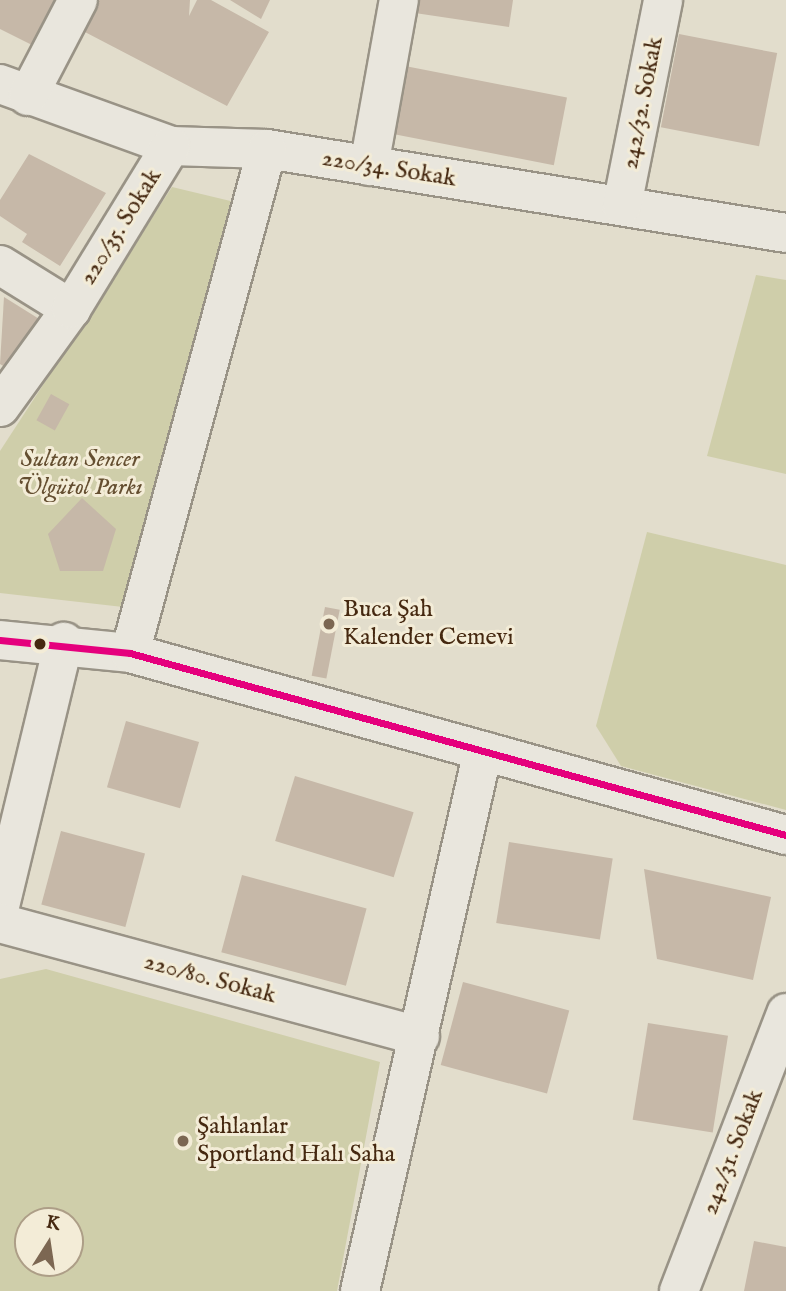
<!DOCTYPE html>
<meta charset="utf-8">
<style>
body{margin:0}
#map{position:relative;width:786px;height:1291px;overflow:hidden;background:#e2ddcc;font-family:"IM FELL English",serif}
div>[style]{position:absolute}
.green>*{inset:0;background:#cfceaa}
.building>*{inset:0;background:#c6b8a8;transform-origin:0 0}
.roads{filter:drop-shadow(2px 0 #999386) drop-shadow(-2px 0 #999386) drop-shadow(0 2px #999386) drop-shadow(0 -2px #999386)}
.minor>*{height:38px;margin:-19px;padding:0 19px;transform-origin:19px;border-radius:19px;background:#e9e6dd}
.bus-1>*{height:7px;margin:-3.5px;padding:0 3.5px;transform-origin:3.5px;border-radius:3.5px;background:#e5007d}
.dots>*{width:19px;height:19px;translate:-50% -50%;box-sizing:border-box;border:4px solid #f3ecd7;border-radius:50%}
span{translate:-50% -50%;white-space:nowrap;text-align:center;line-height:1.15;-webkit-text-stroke:6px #f3ecd7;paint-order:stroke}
.street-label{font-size:24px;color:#452810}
.park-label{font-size:24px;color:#644e30;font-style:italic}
.poi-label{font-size:24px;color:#452810}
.left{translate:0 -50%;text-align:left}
.north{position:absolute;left:14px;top:1207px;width:70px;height:70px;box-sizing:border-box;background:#f3ecd7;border:2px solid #ad9e87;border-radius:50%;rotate:12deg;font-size:19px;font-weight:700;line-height:28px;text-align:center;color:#452810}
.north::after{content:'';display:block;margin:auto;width:24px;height:32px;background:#7c6752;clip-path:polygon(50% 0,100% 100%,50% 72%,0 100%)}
</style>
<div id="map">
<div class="green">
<div style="clip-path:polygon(172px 187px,243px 204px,123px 607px,0 593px,0 451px)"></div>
<div style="clip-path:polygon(756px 275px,786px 280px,786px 474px,707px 456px)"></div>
<div style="clip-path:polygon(647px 532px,786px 565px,786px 810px,621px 766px,596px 726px)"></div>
<div style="clip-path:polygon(evenodd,46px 969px,380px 1062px,337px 1291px,0 1291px,0 979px,46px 969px,28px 1221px,70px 1221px,70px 1263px,28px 1263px,28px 1221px)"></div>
</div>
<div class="building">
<div style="clip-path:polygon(0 0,63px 0,40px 49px,0 29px)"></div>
<div style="clip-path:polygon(99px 0,190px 0,189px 16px,197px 0,211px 0,269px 32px,227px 106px,83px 31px)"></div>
<div style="clip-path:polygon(230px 0,270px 0,261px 19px)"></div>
<div style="clip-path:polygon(417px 0,513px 0,509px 27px,415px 13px)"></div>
<div style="left:679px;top:34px;width:100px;height:95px;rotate:11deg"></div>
<div style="left:405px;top:66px;width:165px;height:69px;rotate:11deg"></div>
<div style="clip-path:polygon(29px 154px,106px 193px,60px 266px,22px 242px,27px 234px,0 216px,0 200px)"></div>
<div style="clip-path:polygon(4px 297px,44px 322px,13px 372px,0 364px)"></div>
<div style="left:51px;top:394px;width:21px;height:30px;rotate:29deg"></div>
<div style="clip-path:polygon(82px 498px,116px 529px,103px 571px,60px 571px,48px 534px)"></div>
<div style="left:325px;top:607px;width:15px;height:70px;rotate:11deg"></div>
<div style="left:126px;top:721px;width:76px;height:69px;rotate:16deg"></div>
<div style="left:295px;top:776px;width:124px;height:68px;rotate:17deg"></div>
<div style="left:61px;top:831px;width:87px;height:76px;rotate:15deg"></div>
<div style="left:509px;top:842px;width:105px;height:82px;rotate:9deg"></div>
<div style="clip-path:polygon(644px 869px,771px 897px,753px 980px,657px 959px)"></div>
<div style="left:242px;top:875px;width:129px;height:80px;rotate:15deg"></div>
<div style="left:463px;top:982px;width:110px;height:86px;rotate:15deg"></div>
<div style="left:648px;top:1023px;width:81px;height:98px;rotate:9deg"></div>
<div style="clip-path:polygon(754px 1241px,786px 1247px,786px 1291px,744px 1291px)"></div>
</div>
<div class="roads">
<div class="minor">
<div style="left:0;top:84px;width:182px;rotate:19.9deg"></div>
<div style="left:171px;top:146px;width:96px;rotate:1.8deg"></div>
<div style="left:267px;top:149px;width:526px;rotate:9.19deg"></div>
<div style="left:28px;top:96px;width:108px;rotate:-62.5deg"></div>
<div style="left:369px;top:166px;width:169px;rotate:-79.8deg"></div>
<div style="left:622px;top:206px;width:210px;rotate:-78.7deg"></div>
<div style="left:0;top:265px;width:84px;rotate:31.8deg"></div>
<div style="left:0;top:407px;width:121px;rotate:-54.1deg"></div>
<div style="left:71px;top:309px;width:191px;rotate:-58.5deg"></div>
<div style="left:0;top:640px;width:131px;rotate:5.7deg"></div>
<div style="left:130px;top:653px;width:681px;rotate:15.51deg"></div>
<div style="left:130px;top:653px;width:522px;rotate:-74.79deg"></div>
<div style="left:0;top:906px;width:272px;rotate:-76.4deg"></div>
<div style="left:0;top:923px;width:435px;rotate:15.1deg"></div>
<div style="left:360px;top:1291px;width:554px;rotate:-77.17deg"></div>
<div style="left:679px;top:1291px;width:298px;rotate:-68.9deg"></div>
</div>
</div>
<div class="bus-1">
<div style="left:0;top:640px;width:131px;rotate:5.7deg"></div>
<div style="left:130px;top:653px;width:681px;rotate:15.51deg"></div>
</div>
<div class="dots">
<div style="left:329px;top:624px;background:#7c6752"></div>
<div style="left:40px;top:644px;background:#452810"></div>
<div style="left:183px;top:1141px;background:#7c6752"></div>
</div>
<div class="street-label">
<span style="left:643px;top:103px;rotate:-79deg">242/32. Sokak</span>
<span style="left:389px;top:169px;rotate:9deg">220/34. Sokak</span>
<span style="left:121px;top:227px;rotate:-58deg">220/35. Sokak</span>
<span style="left:210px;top:979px;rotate:15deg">220/80. Sokak</span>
<span style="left:733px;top:1152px;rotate:-69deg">242/31. Sokak</span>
</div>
<div class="park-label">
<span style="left:80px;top:474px">Sultan Sencer<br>Ülgütol Parkı</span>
</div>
<div class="poi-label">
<span class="left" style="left:343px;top:624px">Buca Şah<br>Kalender Cemevi</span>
<span class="left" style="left:197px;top:1141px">Şahlanlar<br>Sportland Halı Saha</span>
</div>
<div class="north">K</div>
</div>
